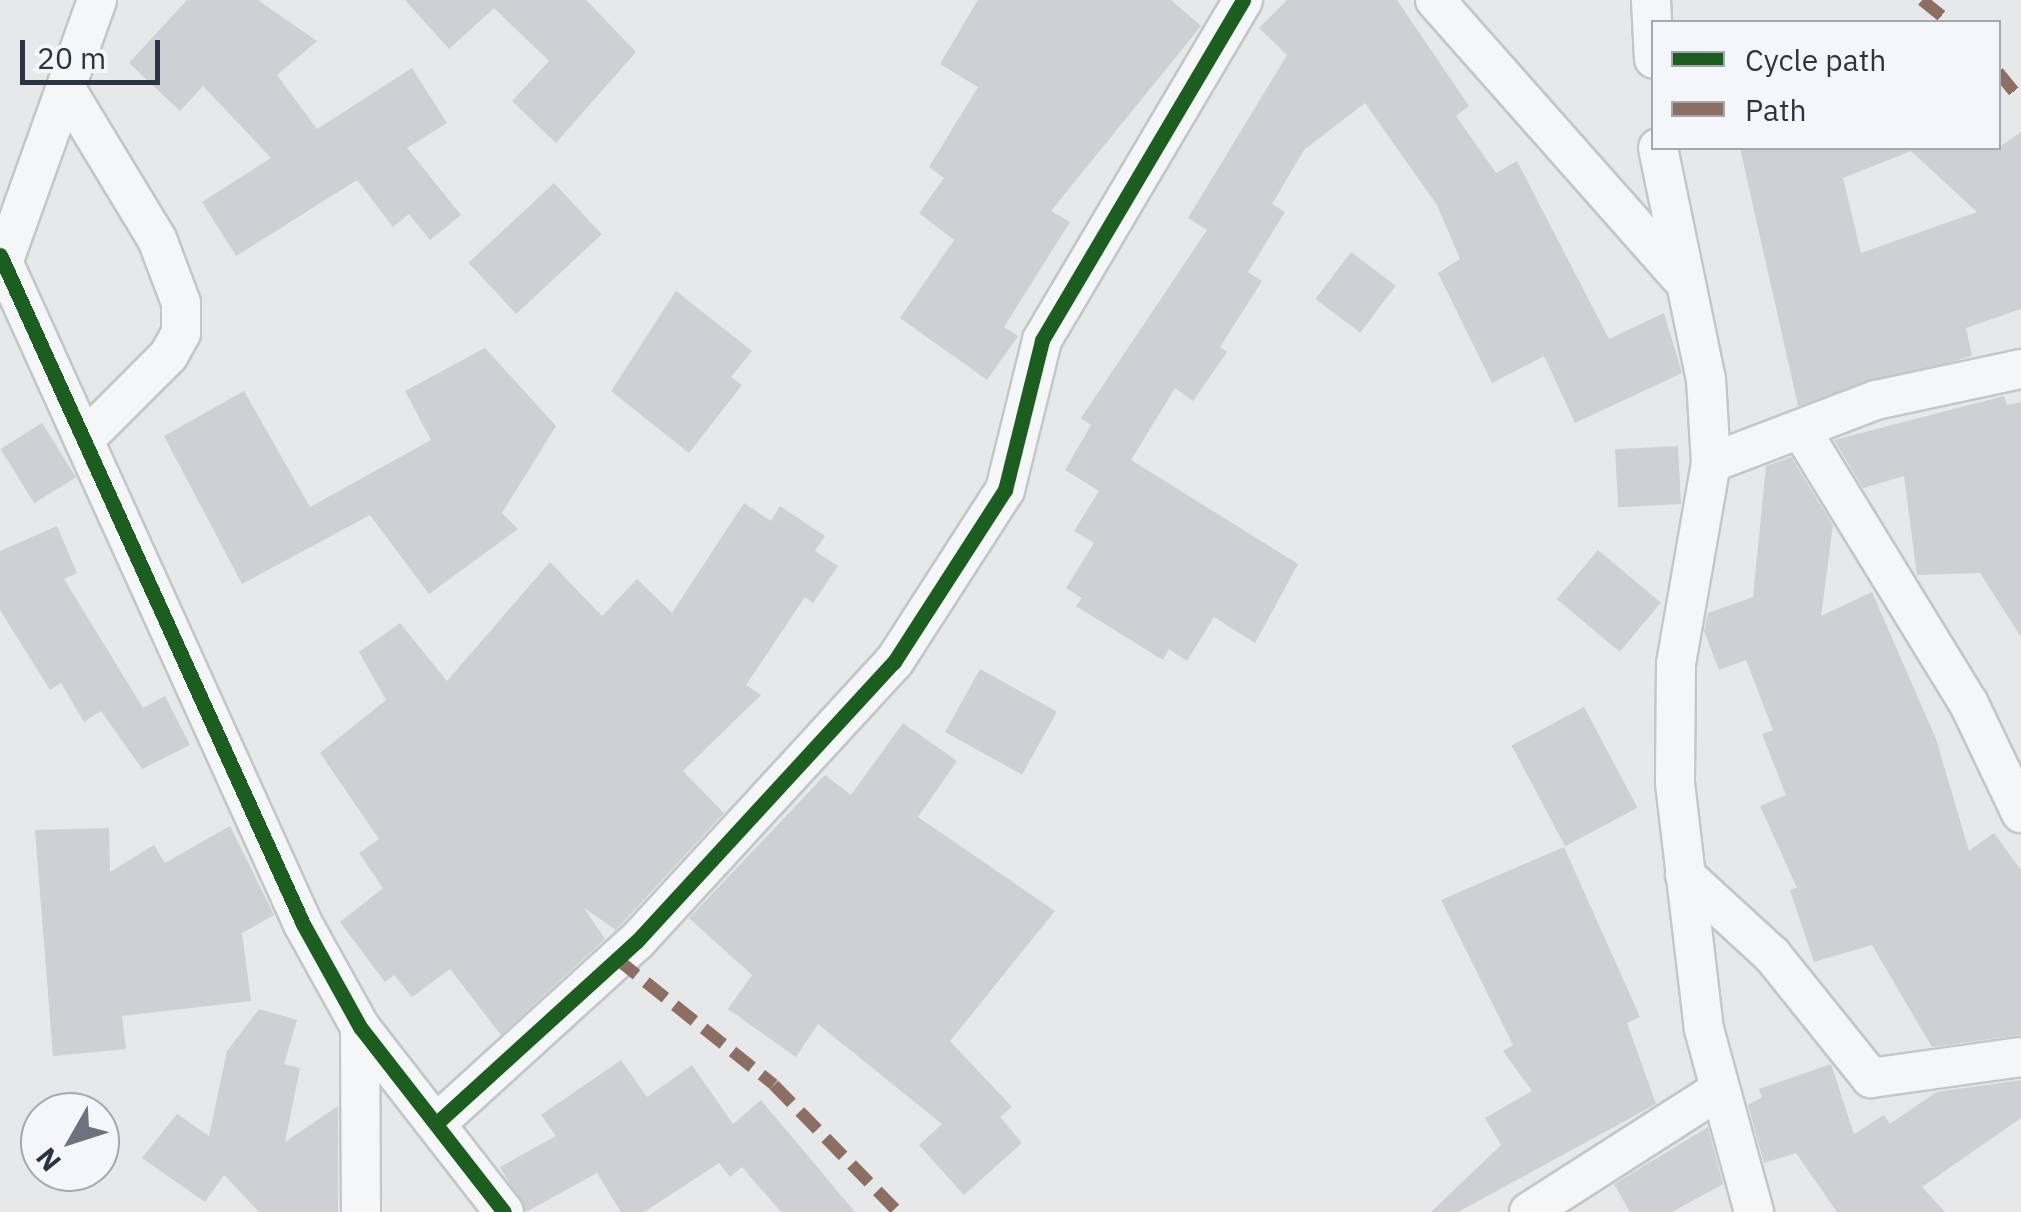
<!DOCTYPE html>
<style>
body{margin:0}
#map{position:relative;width:2021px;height:1212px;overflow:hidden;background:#e6e8ea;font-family:"IBM Plex Sans",sans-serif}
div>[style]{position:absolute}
.building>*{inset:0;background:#ced0d3;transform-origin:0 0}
.roads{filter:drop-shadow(2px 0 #c4c6c8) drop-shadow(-2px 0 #c4c6c8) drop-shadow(0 2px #c4c6c8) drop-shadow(0 -2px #c4c6c8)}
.minor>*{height:38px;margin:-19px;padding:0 19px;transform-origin:19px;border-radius:19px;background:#f5f6f7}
.quiet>*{height:12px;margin-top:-6px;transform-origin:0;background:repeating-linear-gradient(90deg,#8d6e63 0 25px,transparent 0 37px)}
.cycleway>*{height:15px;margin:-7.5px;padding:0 7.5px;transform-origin:7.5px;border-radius:7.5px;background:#1b5e20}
span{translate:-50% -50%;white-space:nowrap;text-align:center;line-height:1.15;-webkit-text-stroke:10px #f4f6f9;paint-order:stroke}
.legend{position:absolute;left:1651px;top:20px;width:350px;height:130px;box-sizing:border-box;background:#f4f6f9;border:2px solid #a4a8b1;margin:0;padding:12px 18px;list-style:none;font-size:30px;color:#2b3445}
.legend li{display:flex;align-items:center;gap:20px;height:50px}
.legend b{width:50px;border:2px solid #a4a8b1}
.north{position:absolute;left:20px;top:1092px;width:100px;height:100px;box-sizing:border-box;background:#f4f6f9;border:2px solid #a4a8b1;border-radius:50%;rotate:231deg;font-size:28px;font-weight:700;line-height:40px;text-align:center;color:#2b3445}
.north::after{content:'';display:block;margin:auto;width:35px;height:45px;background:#6c737f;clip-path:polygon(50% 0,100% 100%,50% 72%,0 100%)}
.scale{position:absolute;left:20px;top:40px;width:140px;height:45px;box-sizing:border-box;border:5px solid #2b3445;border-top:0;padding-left:12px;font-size:30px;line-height:35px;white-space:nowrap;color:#2b3445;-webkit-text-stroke:8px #f4f6f9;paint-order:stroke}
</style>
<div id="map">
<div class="building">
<div style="clip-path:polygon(187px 0,258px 0,317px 41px,277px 75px,317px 129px,412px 68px,447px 123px,407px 148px,461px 215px,430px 240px,409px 214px,393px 227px,357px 180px,236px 256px,202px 202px,271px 158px,203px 86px,180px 111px,129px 63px)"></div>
<div style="clip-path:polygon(405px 0,586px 0,636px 52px,556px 143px,512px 101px,549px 61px,494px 8px,449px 49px)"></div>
<div style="clip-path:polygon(978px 0,1171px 0,1201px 26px,1051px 211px,1070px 222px,1004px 327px,1018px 336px,987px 380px,900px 318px,954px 240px,919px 213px,944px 178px,929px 167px,978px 87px,940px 64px)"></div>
<div style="clip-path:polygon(1287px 0,1397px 0,1469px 106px,1456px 116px,1496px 173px,1517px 161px,1609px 339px,1664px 313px,1682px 373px,1575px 423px,1544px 356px,1492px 383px,1438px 273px,1460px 259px,1437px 205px,1365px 103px,1304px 150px,1272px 204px,1285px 212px,1248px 272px,1262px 281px,1220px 347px,1227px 352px,1193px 401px,1175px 388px,1131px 460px,1298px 564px,1255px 643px,1214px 617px,1187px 661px,1169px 649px,1163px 660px,1076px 606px,1082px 598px,1066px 588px,1094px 543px,1074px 531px,1099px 491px,1065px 470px,1091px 425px,1081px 418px,1207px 230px,1188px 218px,1287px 55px,1259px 28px)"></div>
<div style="clip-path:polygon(evenodd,2021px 132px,2021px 309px,1966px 328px,1972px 356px,1798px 406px,1740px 148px,1998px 148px,2021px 132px,1911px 151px,1977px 212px,1861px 253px,1843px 178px,1911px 151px)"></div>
<div style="left:554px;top:183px;width:70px;height:117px;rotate:47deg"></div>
<div style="left:1351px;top:252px;width:56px;height:59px;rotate:37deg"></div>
<div style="clip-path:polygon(676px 291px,752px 351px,731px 377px,742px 385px,689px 453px,611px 391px)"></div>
<div style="clip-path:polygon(485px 348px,556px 426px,502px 513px,518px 529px,429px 594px,370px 515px,242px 584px,164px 436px,244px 391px,310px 507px,431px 440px,405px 391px)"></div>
<div style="clip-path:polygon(2004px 396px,2007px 405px,2021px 402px,2021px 637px,1980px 573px,1917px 575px,1904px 476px,1863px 488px,1834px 440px)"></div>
<div style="left:42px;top:423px;width:64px;height:49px;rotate:58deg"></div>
<div style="left:1678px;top:446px;width:58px;height:63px;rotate:87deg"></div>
<div style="clip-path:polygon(1791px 457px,1833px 525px,1821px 616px,1872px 592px,1936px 739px,1969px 851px,1994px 833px,2021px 870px,2021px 1035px,1932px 1047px,1872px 945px,1814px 962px,1790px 890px,1797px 888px,1760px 806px,1786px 795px,1762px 734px,1773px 730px,1746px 660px,1719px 670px,1704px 631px,1708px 613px,1753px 597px,1766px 466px)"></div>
<div style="clip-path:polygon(744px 503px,771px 521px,780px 506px,825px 536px,815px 551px,838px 566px,813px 603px,805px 597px,746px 685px,761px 695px,683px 771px,724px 813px,616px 930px,584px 908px,605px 939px,501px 1035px,450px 969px,412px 997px,394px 975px,385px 982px,340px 922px,383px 888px,359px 853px,379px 839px,320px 753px,386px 700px,359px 652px,400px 623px,447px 681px,550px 562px,602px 616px,637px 579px,672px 613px)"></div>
<div style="clip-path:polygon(57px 526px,77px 573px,64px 579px,143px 708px,165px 696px,190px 745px,142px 769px,101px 711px,84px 722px,61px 683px,50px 690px,0 610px,0 551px)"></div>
<div style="left:1598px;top:550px;width:82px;height:64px;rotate:40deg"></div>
<div style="left:980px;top:669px;width:88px;height:72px;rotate:29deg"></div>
<div style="left:1584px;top:707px;width:114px;height:82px;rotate:62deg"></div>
<div style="clip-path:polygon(903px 723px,957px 761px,918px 817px,1055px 911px,950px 1041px,1012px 1107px,1000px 1117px,1022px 1143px,964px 1195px,919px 1145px,942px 1124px,818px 1024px,796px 1057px,728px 1009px,752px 975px,689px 918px,825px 775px,851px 795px)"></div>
<div style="clip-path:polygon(230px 826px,274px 915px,242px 933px,251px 1001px,122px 1016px,126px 1049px,53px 1056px,35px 830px,109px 828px,110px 872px,154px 845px,165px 863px)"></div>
<div style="clip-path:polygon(1564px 847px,1640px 1017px,1627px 1023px,1656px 1104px,1458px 1212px,1431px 1212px,1501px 1145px,1485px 1118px,1532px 1091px,1503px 1051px,1513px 1045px,1441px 900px)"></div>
<div style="clip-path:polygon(259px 1009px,297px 1020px,284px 1064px,300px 1068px,285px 1142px,338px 1106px,338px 1212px,259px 1212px,224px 1175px,205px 1202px,142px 1158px,177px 1114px,209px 1136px,227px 1051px)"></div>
<div style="clip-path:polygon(621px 1060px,647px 1097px,692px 1065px,733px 1124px,761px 1100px,855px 1212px,781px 1212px,742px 1167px,730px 1177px,719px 1163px,644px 1212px,621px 1212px,597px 1173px,526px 1212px,500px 1167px,556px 1136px,541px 1115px)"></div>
<div style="clip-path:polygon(1831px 1064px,1854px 1134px,1884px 1115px,1890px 1124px,1936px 1092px,2021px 1080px,2021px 1118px,1922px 1187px,1945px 1212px,1837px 1212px,1796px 1153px,1764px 1163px,1748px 1105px,1762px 1097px,1759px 1089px)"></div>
<div style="clip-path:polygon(1708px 1127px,1723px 1184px,1672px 1212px,1630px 1212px,1614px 1184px)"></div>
</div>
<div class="roads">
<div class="minor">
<div style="left:1435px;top:0;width:370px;rotate:48.5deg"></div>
<div style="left:1651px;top:0;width:59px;rotate:87.1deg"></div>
<div style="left:66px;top:89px;width:175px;rotate:58.8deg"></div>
<div style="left:157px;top:239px;width:68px;rotate:69.4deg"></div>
<div style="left:181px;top:303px;width:30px;rotate:90deg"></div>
<div style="left:181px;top:333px;width:26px;rotate:119deg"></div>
<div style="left:168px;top:356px;width:119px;rotate:135deg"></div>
<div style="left:1658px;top:148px;width:236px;rotate:78.3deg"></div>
<div style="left:1706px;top:379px;width:84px;rotate:86.6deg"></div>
<div style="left:1711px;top:463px;width:204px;rotate:99.9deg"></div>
<div style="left:1676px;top:664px;width:119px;rotate:90.5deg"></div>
<div style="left:1675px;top:783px;width:248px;rotate:83.3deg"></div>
<div style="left:1704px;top:1029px;width:190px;rotate:74.7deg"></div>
<div style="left:0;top:255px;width:734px;rotate:65.63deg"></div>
<div style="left:303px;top:924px;width:118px;rotate:61deg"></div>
<div style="left:360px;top:1027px;width:234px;rotate:52.1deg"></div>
<div style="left:4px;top:260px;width:276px;rotate:-70.3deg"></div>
<div style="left:1801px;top:430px;width:321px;rotate:58.5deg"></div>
<div style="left:1969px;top:704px;width:121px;rotate:64.5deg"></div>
<div style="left:1711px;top:463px;width:177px;rotate:-20.9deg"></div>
<div style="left:1876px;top:400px;width:148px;rotate:-12.1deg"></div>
<div style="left:1685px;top:875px;width:118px;rotate:42.6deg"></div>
<div style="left:1772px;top:955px;width:158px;rotate:51.2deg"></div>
<div style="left:1871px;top:1078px;width:151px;rotate:-8deg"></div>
<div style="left:360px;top:1027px;width:185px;rotate:89.7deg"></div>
<div style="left:439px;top:1121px;width:268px;rotate:-42.3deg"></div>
<div style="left:637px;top:941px;width:379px;rotate:-47.4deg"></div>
<div style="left:894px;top:662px;width:205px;rotate:-57.2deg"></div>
<div style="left:1005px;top:490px;width:154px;rotate:-76.1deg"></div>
<div style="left:1042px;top:340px;width:395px;rotate:-59.4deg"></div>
<div style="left:1529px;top:1212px;width:226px;rotate:-32.7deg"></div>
</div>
</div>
<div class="quiet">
<div style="left:1922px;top:0;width:35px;rotate:39deg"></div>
<div style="left:1998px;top:72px;width:36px;rotate:51deg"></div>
<div style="left:617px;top:959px;width:201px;rotate:38.7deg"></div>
<div style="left:774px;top:1085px;width:177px;rotate:45.7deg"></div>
</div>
<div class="cycleway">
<div style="left:0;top:255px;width:734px;rotate:65.63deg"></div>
<div style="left:303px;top:924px;width:118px;rotate:61deg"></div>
<div style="left:360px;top:1027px;width:234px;rotate:52.1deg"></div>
<div style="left:439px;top:1121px;width:268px;rotate:-42.3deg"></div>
<div style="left:637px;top:941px;width:379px;rotate:-47.4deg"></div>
<div style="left:894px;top:662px;width:205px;rotate:-57.2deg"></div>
<div style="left:1005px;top:490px;width:154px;rotate:-76.1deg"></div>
<div style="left:1042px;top:340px;width:395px;rotate:-59.4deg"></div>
</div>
<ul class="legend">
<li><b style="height:12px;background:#1b5e20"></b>Cycle path</li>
<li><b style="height:12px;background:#8d6e63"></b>Path</li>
</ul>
<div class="north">N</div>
<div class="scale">20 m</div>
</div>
